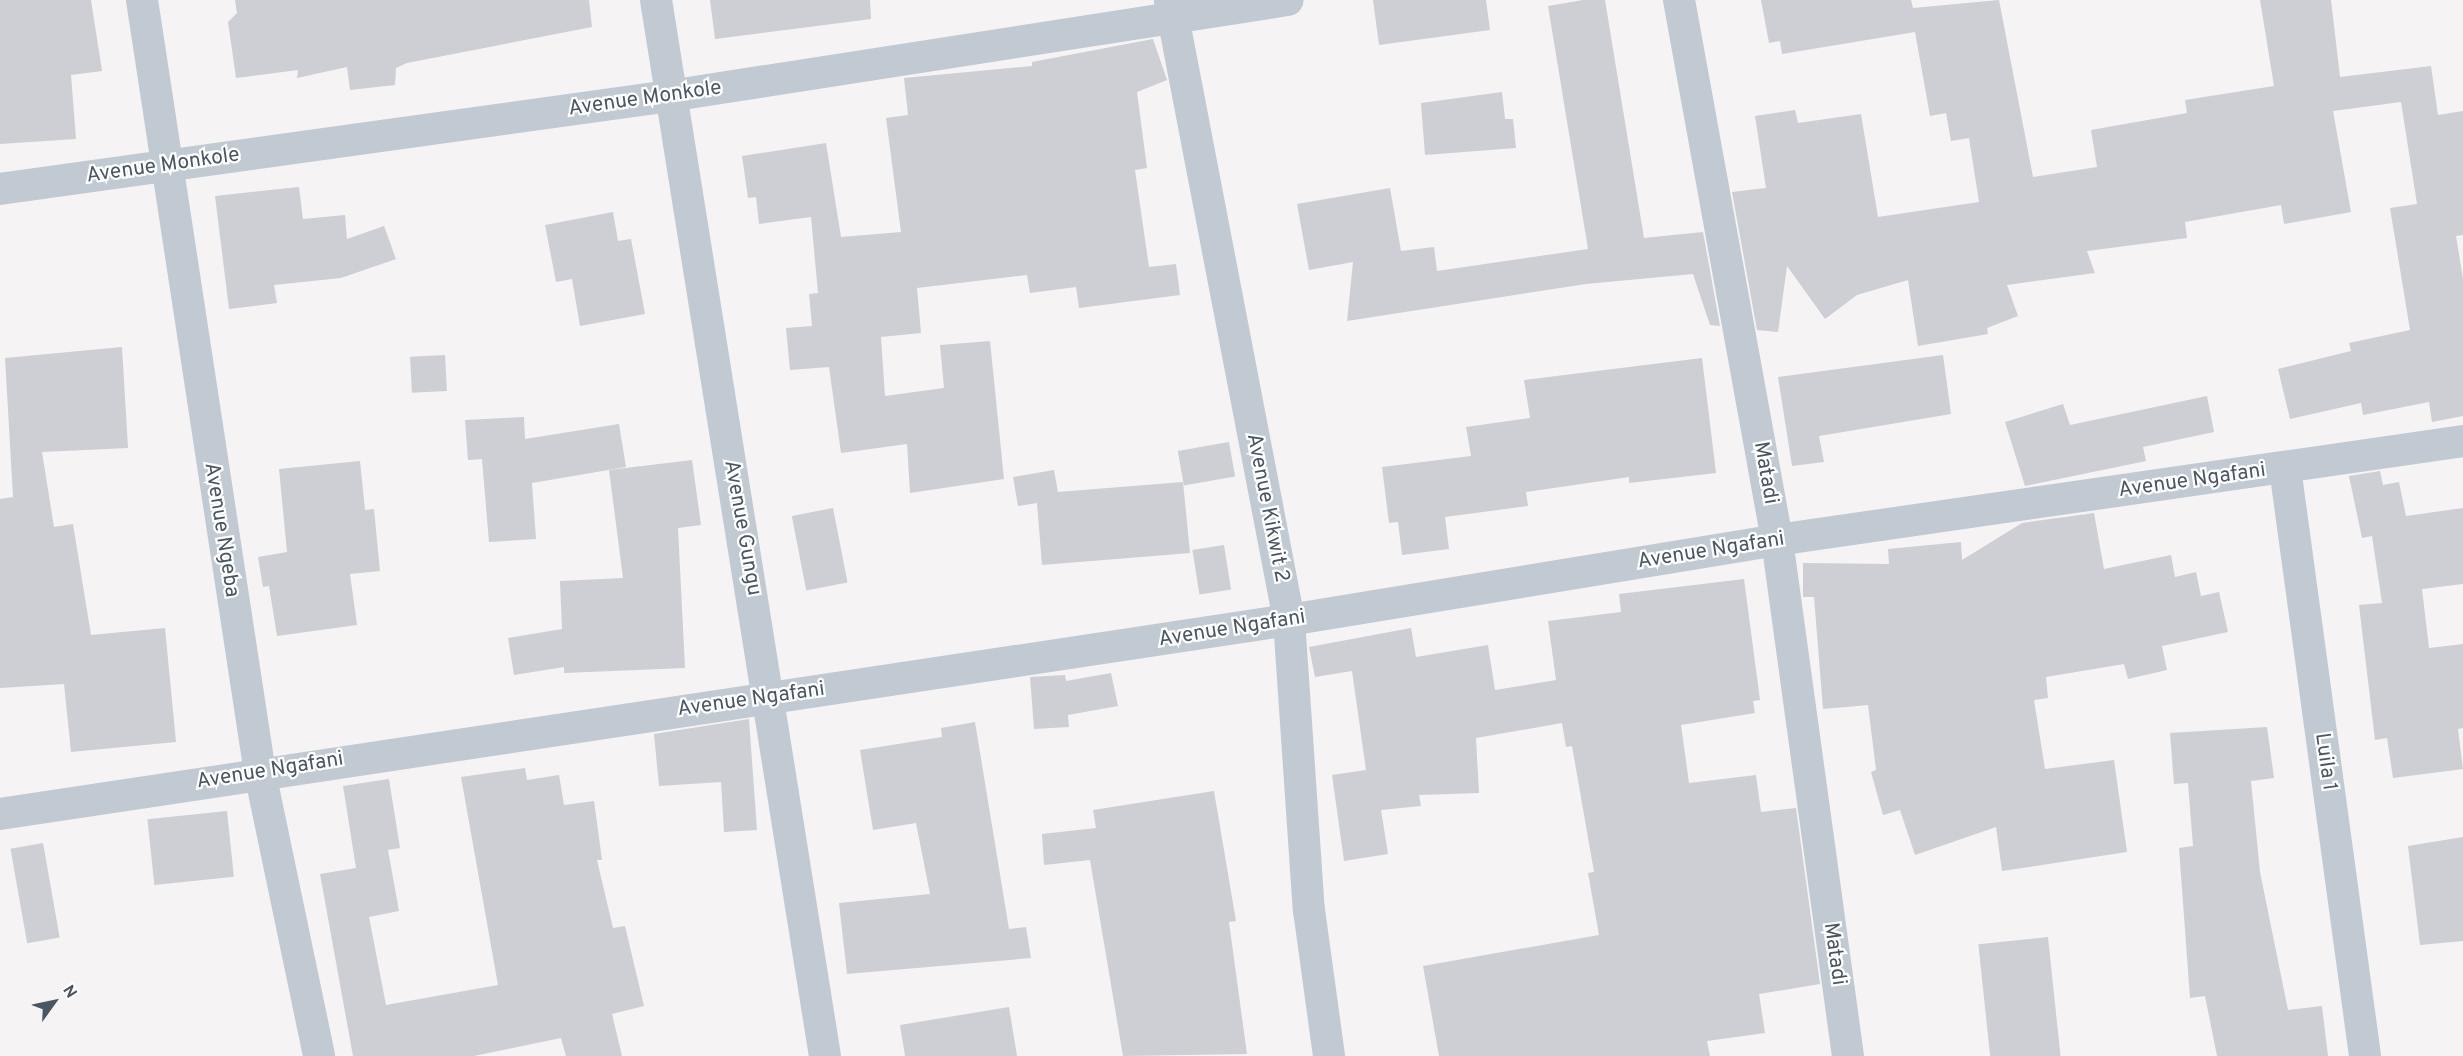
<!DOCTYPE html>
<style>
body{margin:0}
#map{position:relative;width:2463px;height:1056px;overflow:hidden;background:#f5f3f3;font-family:Overpass,sans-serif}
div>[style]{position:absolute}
.building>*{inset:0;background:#cdcfd5;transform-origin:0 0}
.minor>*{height:32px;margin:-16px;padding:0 16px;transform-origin:16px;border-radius:16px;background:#c1cad2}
span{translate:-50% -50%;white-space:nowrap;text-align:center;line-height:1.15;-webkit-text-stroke:4.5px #fff;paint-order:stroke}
.street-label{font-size:21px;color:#4a5661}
.north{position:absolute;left:24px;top:972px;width:60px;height:60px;-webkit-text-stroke:4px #fff;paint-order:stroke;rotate:57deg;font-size:16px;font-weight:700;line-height:24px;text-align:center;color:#4a5661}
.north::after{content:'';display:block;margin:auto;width:21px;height:27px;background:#4a5661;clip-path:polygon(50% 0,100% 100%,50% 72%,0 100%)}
</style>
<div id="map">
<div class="building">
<div style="clip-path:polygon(0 0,91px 0,102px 71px,71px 75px,76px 139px,0 144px)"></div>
<div style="clip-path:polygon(235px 0,589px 0,592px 27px,407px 63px,396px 68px,395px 85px,350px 90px,347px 67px,297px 78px,298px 70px,236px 78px,228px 22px,237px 13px)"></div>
<div style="clip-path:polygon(710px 0,870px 0,871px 19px,715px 39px)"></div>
<div style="clip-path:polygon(1373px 0,1486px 0,1490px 30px,1379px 45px)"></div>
<div style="clip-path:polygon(1583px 0,1605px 0,1644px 238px,1703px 232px,1720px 326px,1710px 325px,1693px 274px,1586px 284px,1347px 321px,1353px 262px,1309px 270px,1297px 204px,1390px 188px,1401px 251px,1434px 247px,1437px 271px,1588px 249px,1548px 6px)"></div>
<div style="clip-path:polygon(1761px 0,1911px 0,1913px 8px,1999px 0,2033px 177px,2097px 167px,2091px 130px,2187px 113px,2185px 100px,2274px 86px,2260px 0,2331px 0,2340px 77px,2431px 66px,2438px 115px,2463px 111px,2463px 235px,2456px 236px,2463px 279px,2463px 416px,2432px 422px,2429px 402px,2363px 415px,2361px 403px,2290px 419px,2278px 369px,2351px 351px,2349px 343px,2410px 330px,2390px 208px,2417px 204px,2401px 102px,2333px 111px,2351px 212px,2284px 224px,2281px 205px,2185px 222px,2187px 238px,2087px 251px,2095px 273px,2007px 285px,2018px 316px,1987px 328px,1988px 334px,1918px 346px,1908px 280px,1857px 295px,1825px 319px,1787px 266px,1778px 332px,1757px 330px,1732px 192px,1766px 188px,1755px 116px,1795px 110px,1798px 123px,1861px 114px,1878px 217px,1979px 202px,1969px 138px,1951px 141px,1946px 113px,1930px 116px,1915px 32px,1782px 54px,1780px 41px,1769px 43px)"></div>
<div style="clip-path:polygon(1153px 39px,1167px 80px,1137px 92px,1147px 168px,1135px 170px,1149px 267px,1176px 264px,1180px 295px,1079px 308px,1076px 287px,1030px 293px,1027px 275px,917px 288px,921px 333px,881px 337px,885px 396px,944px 388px,940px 345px,990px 341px,1004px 479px,910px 493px,907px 444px,841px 453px,829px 367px,790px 370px,786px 328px,812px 326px,809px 294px,818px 293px,811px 217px,759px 224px,756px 197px,748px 198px,742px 156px,826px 143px,841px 237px,901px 232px,886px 118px,908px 115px,904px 78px,1032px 66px,1032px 62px)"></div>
<div style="clip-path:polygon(1502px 92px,1505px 119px,1513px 119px,1516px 148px,1425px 155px,1421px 103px)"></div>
<div style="clip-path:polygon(299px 187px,303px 219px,345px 215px,347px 239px,384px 226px,396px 259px,341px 278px,274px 285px,277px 303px,229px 309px,215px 196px)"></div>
<div style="clip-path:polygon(613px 212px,618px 241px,631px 239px,645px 314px,580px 326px,572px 279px,556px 282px,545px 225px)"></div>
<div style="clip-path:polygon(122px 347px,128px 448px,42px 452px,54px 527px,73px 524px,91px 635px,165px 628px,176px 742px,71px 752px,64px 684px,0 688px,0 499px,13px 497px,5px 358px)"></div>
<div style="left:445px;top:355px;width:36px;height:35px;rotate:87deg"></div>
<div style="clip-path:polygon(1943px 355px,1951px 414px,1819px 436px,1824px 462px,1792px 466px,1778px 377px)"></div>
<div style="clip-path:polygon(1702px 358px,1716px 473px,1629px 483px,1629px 477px,1526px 492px,1528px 506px,1445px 517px,1449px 549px,1402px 555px,1398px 522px,1389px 523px,1382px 467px,1471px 456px,1466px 427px,1530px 418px,1524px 380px)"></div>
<div style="clip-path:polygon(2207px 396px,2214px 432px,2143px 447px,2146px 461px,2025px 486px,2005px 422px,2063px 404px,2070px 425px)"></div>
<div style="clip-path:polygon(524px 417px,525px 439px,619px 424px,626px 467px,532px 483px,536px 539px,489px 542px,482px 459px,468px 460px,465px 420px)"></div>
<div style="left:1229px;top:442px;width:35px;height:52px;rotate:80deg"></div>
<div style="clip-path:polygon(692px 460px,701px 525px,678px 528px,685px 668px,564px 673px,564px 667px,514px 675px,508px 638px,562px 629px,560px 581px,623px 578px,609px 470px)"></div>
<div style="clip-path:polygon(360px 461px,365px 510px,374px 509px,380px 571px,350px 574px,357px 625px,277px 636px,269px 586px,263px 587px,258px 557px,287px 552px,279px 469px)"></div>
<div style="clip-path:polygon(1054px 470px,1058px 492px,1183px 482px,1190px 553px,1042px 565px,1037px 503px,1018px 506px,1013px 477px)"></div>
<div style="clip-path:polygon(2380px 471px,2383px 485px,2399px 482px,2406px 516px,2463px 508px,2463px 584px,2422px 589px,2429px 648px,2463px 644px,2463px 728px,2458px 729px,2463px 769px,2393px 778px,2387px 738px,2375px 740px,2359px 605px,2382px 603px,2372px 536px,2362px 538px,2349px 476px)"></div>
<div style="left:833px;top:508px;width:76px;height:42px;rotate:79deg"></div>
<div style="clip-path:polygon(2094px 513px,2104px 569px,2171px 555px,2175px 577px,2196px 572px,2201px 596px,2219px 592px,2228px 632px,2162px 646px,2167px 670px,2128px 679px,2124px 664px,2046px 677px,2048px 698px,2034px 700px,2045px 769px,2114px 760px,2127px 852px,2002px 871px,1996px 827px,1915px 855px,1900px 810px,1883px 815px,1871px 772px,1876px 770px,1868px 705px,1823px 709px,1814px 597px,1803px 597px,1803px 563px,1889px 564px,1888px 549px,1961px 542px,1962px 560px,2022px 523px)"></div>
<div style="left:1224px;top:545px;width:45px;height:32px;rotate:81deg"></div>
<div style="clip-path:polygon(1744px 579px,1760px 700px,1753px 701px,1755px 713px,1681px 725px,1689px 783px,1756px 775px,1761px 812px,1796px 808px,1820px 984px,1759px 994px,1765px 1033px,1707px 1041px,1710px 1056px,1439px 1056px,1423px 966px,1599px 935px,1588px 873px,1594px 872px,1572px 746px,1566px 747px,1562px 723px,1476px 738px,1479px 793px,1419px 795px,1421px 806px,1381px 810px,1388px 854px,1344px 861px,1332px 775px,1366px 770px,1352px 671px,1315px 677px,1309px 647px,1411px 628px,1416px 657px,1488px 645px,1495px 690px,1556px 680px,1548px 621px,1621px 612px,1619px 594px)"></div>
<div style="clip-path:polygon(1111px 673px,1118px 706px,1068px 715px,1069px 727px,1034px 729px,1030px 677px,1065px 675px,1066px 681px)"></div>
<div style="clip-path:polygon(749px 719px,757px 830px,724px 832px,721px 782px,659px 786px,654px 734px)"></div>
<div style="clip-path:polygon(975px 722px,1009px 929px,1026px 927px,1031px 958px,847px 974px,839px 903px,930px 894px,916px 823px,873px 830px,860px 750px,942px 737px,941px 728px)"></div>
<div style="clip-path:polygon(2267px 727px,2274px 778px,2251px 781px,2260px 872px,2288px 1010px,2322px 1006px,2328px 1056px,2217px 1056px,2205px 996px,2190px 998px,2179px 848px,2193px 846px,2188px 783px,2174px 784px,2170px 733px)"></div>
<div style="clip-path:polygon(525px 768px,527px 780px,559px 775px,564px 805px,594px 801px,602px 860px,597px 860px,613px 928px,625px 926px,644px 1006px,612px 1014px,622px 1056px,566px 1056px,561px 1038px,474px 1056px,353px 1056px,320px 874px,356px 868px,343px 786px,389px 779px,400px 848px,388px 850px,399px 911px,369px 917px,386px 1005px,498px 985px,461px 777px)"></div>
<div style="clip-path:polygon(1214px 791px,1236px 921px,1229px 922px,1247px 1054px,1123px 1056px,1090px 860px,1044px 865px,1042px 834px,1096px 828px,1093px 810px)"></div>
<div style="left:227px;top:811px;width:66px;height:80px;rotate:84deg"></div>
<div style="clip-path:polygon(2463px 837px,2463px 941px,2420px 945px,2408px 846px)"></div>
<div style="left:43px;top:843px;width:96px;height:33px;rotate:80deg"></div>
<div style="left:2048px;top:937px;width:120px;height:70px;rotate:84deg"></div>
<div style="clip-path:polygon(1009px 1007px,1017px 1056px,905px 1056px,900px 1025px)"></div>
</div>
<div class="minor">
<div style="left:142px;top:0;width:782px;rotate:81.32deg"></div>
<div style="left:260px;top:773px;width:289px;rotate:78.2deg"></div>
<div style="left:656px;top:0;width:1069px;rotate:80.91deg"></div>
<div style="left:1679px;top:0;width:549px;rotate:79.71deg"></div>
<div style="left:1777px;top:540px;width:521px;rotate:82.17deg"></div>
<div style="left:1170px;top:1px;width:630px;rotate:79.12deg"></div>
<div style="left:1289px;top:620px;width:291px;rotate:86.1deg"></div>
<div style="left:1309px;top:910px;width:147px;rotate:82.2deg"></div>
<div style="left:0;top:189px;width:675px;rotate:-7.91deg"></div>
<div style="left:669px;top:96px;width:626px;rotate:-8.82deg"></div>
<div style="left:2285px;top:468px;width:593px;rotate:82.25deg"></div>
<div style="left:0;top:814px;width:1304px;rotate:-8.56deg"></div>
<div style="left:1289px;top:620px;width:495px;rotate:-9.3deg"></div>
<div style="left:1777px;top:540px;width:693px;rotate:-8.21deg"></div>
</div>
<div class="street-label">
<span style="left:645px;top:99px;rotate:-8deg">Avenue Monkole</span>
<span style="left:163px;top:166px;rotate:-8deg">Avenue Monkole</span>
<span style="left:1765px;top:473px;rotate:80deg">Matadi</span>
<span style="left:2192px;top:481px;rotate:-8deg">Avenue Ngafani</span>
<span style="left:1267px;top:508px;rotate:79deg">Avenue Kikwit 2</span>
<span style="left:742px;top:528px;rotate:80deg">Avenue Gungu</span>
<span style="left:221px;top:530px;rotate:81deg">Avenue Ngeba</span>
<span style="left:1711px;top:551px;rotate:-9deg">Avenue Ngafani</span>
<span style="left:1232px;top:629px;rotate:-9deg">Avenue Ngafani</span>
<span style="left:751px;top:700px;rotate:-8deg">Avenue Ngafani</span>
<span style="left:2325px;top:762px;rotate:82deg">Luila 1</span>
<span style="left:270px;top:771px;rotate:-9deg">Avenue Ngafani</span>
<span style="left:1834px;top:954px;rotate:82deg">Matadi</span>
</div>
<div class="north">N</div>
</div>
